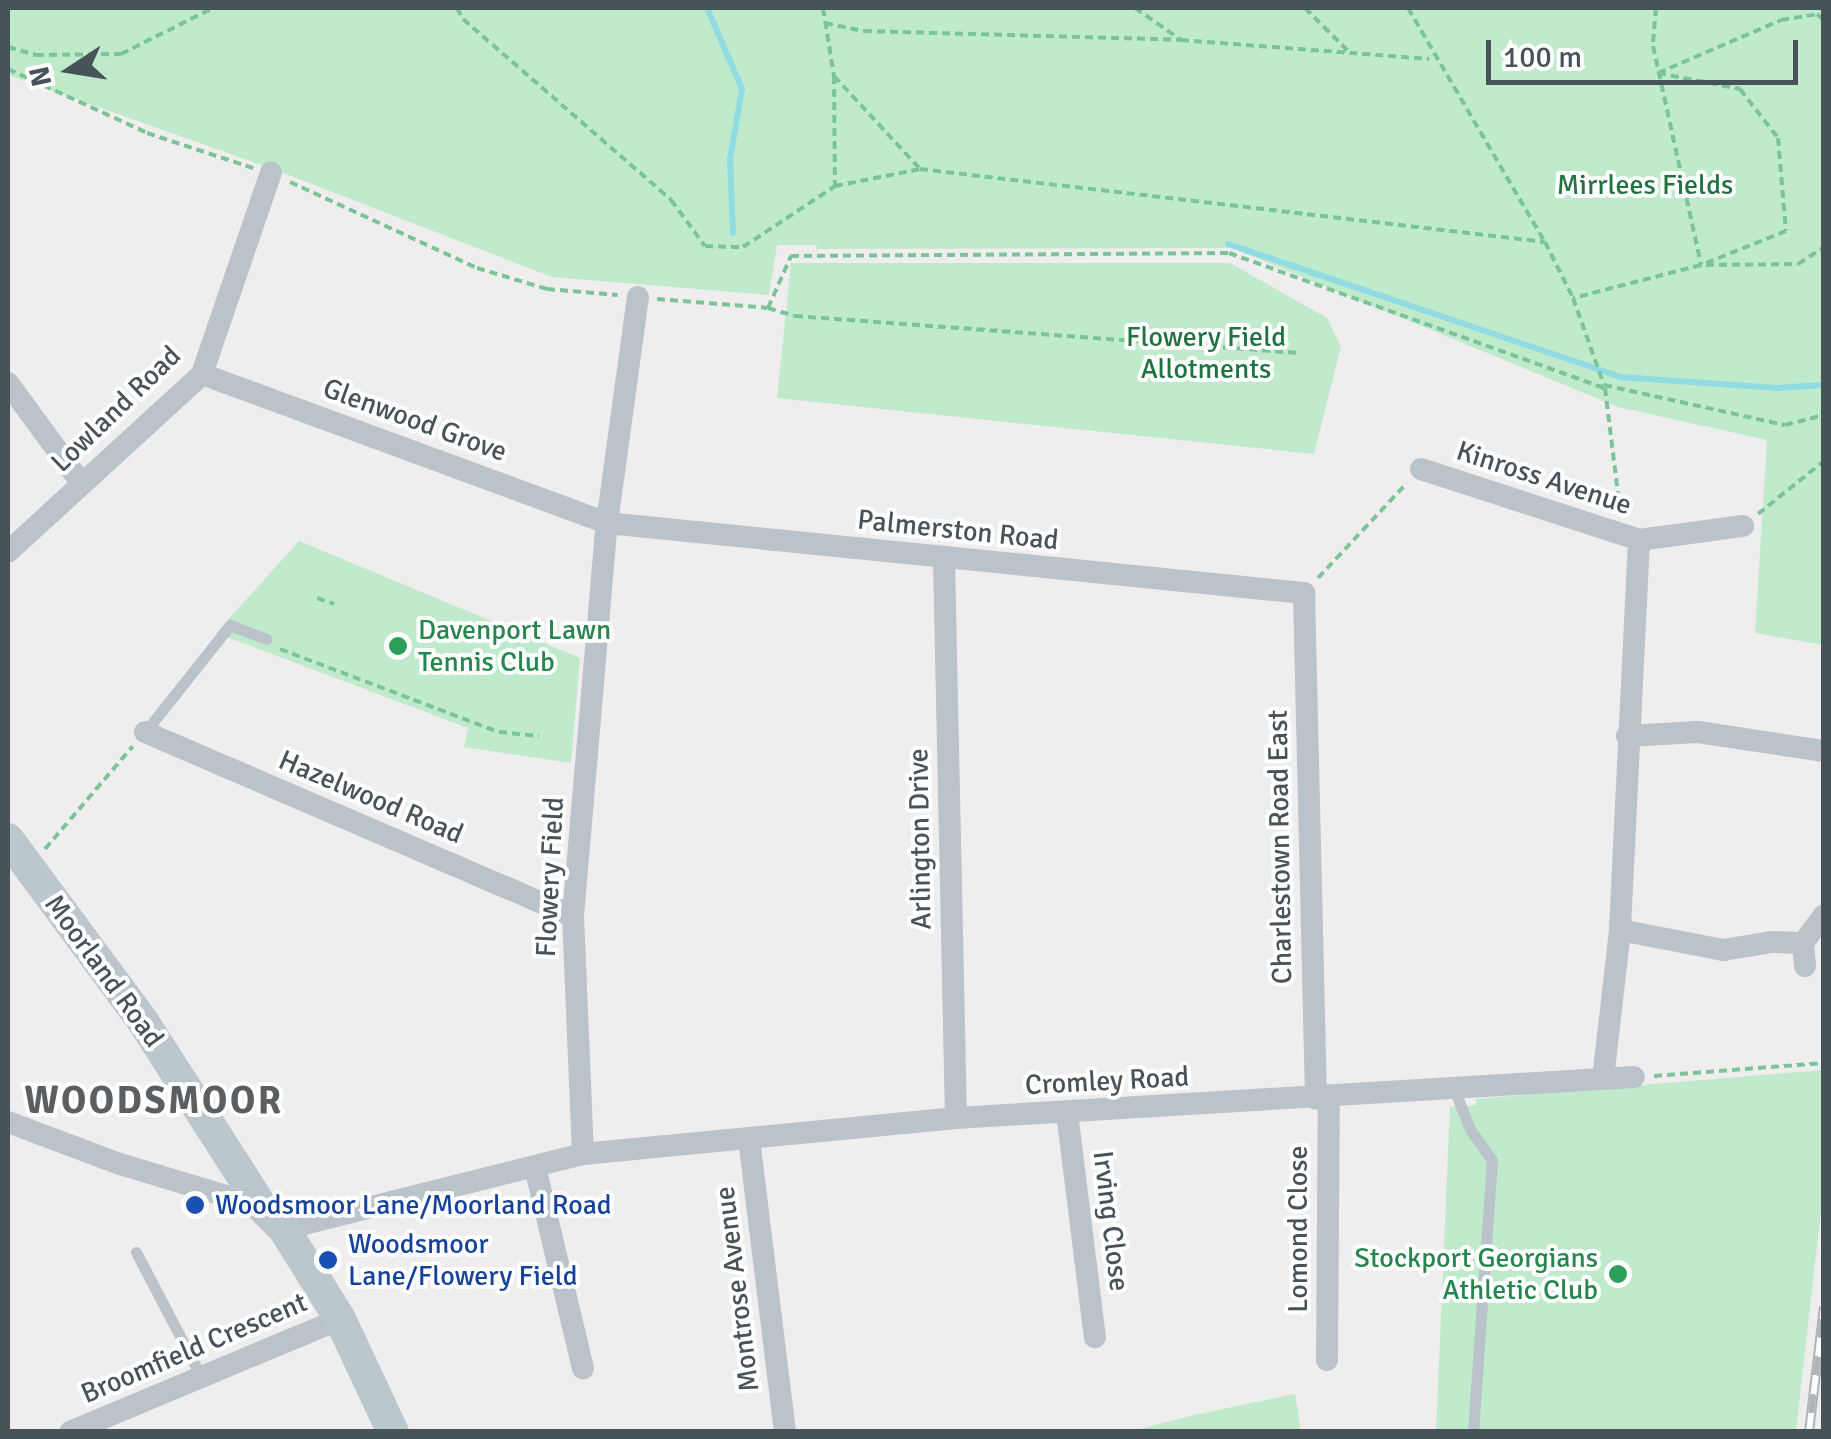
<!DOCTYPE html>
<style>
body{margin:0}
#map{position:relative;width:1831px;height:1439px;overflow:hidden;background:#f0edee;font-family:Signika,sans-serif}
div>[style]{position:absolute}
.green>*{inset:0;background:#bfeacb}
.stream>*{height:6px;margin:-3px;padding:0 3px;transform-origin:3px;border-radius:3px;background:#91dbe2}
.path>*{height:4px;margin-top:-2px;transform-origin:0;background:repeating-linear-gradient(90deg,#7bc497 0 8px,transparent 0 13px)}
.lane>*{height:11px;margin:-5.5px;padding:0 5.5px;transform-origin:5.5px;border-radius:5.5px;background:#bac3c9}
.street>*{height:22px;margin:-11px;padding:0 11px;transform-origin:11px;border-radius:11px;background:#bac3c9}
.secondary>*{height:32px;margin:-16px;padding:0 16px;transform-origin:16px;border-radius:16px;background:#bbc6cd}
.rail>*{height:10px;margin-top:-5px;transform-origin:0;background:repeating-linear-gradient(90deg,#fff 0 19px,#b0b4b7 0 38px);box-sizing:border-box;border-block:2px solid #b0b4b7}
.dots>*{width:28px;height:28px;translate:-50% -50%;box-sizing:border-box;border:5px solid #fff;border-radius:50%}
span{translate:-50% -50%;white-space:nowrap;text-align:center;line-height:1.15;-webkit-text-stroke:8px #fff;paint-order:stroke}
.park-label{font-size:28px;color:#20723f}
.street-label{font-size:28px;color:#475359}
.leisure-label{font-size:28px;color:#27864d}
.left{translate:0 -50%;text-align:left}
.right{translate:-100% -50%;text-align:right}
.transit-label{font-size:28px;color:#164399}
.district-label{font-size:38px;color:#5b5f61;font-weight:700;letter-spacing:2.5px}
.frame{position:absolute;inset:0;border:10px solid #475359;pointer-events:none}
.north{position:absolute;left:20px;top:20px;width:100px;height:100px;-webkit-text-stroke:8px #fff;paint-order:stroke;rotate:258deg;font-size:28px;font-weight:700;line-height:40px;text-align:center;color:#475359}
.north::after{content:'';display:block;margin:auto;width:35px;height:45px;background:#475359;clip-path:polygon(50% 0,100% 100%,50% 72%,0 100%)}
.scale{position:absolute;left:1486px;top:40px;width:312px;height:45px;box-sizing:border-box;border:5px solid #475359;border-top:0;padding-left:12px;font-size:30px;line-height:35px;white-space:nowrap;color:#475359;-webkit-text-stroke:8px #fff;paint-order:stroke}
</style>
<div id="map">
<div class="green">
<div style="clip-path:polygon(8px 8px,1823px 8px,1823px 645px,1755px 633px,1767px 440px,1618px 407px,1232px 248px,816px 249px,817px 245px,777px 245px,769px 295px,552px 277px,273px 169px,8px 75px)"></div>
<div style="clip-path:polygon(791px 263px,1230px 263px,1327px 318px,1341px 347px,1314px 454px,777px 398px)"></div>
<div style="clip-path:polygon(299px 541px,580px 658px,571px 763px,464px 747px,468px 728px,216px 633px)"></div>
<div style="clip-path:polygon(1823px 1070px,1823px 1193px,1796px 1431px,1436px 1432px,1450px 1107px,1476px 1105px,1476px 1099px)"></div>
<div style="clip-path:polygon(1295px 1394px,1301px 1431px,1132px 1431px,1199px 1414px)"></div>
</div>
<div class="stream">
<div style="left:707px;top:8px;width:88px;rotate:66.6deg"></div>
<div style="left:742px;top:89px;width:71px;rotate:99.7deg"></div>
<div style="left:730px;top:159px;width:74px;rotate:87.7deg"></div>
<div style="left:1228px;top:244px;width:414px;rotate:18.7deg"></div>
<div style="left:1620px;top:377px;width:156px;rotate:4deg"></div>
<div style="left:1776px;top:388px;width:48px;rotate:-3.6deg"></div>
</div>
<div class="path">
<div style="left:457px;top:8px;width:13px;rotate:61deg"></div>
<div style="left:463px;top:19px;width:276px;rotate:41deg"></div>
<div style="left:671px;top:200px;width:57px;rotate:53.5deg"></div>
<div style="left:705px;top:246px;width:38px;rotate:2deg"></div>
<div style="left:743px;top:247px;width:110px;rotate:-33.5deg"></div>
<div style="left:835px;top:186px;width:87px;rotate:-11.3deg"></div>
<div style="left:823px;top:8px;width:69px;rotate:80.8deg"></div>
<div style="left:834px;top:76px;width:127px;rotate:47.2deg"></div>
<div style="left:920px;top:169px;width:629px;rotate:6.66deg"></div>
<div style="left:1135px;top:8px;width:56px;rotate:34.8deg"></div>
<div style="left:1305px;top:8px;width:64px;rotate:45deg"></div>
<div style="left:1408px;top:8px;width:271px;rotate:59.7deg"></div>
<div style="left:1545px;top:242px;width:63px;rotate:63.4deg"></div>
<div style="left:1656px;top:8px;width:38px;rotate:95deg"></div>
<div style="left:1653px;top:46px;width:224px;rotate:77.6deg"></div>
<div style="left:1701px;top:265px;width:132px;rotate:165.5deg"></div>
<div style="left:1573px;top:298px;width:92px;rotate:70.4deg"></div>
<div style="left:1604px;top:385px;width:185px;rotate:12.5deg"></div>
<div style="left:1785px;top:425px;width:40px;rotate:-14.4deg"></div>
<div style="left:825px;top:23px;width:40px;rotate:12deg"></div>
<div style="left:864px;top:31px;width:317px;rotate:1.6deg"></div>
<div style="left:1181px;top:40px;width:249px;rotate:4.4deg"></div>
<div style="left:8px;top:47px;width:29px;rotate:16deg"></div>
<div style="left:36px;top:55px;width:85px;rotate:-0.7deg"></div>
<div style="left:121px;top:54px;width:103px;rotate:-26.6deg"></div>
<div style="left:8px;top:69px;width:153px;rotate:24.7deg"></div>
<div style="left:147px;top:133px;width:112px;rotate:18.3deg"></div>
<div style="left:1658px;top:73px;width:84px;rotate:11deg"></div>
<div style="left:1740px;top:89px;width:62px;rotate:52.2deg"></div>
<div style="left:1778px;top:138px;width:93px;rotate:85.1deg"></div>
<div style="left:1786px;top:231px;width:92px;rotate:158.2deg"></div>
<div style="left:1658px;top:73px;width:134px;rotate:-23.3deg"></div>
<div style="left:1781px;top:20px;width:36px;rotate:-9deg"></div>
<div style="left:1817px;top:14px;width:9px;rotate:41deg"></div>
<div style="left:834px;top:76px;width:110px;rotate:89.5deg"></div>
<div style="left:290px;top:182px;width:206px;rotate:24.7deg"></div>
<div style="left:477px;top:268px;width:73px;rotate:16.7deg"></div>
<div style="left:547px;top:289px;width:71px;rotate:4.8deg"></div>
<div style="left:1706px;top:265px;width:92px;rotate:-0.6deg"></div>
<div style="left:1798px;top:264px;width:31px;rotate:-33deg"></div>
<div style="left:657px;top:299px;width:111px;rotate:4.6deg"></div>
<div style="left:768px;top:308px;width:57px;rotate:-66.1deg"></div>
<div style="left:791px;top:256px;width:438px;rotate:-0.4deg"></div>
<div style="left:1229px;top:253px;width:400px;rotate:19.8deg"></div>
<div style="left:1605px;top:388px;width:124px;rotate:83deg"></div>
<div style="left:768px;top:308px;width:28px;rotate:17deg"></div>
<div style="left:795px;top:316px;width:505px;rotate:4.2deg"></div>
<div style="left:1758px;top:514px;width:85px;rotate:-38.8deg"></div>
<div style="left:1318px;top:578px;width:130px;rotate:-46.9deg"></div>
<div style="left:317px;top:598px;width:18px;rotate:19deg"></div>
<div style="left:280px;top:649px;width:234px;rotate:20.8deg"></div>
<div style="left:499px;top:732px;width:40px;rotate:5.7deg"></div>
<div style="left:45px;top:849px;width:135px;rotate:-49.5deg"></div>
<div style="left:1654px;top:1076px;width:170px;rotate:-4.4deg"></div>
</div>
<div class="lane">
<div style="left:145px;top:732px;width:137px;rotate:-51.5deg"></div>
<div style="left:230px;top:625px;width:39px;rotate:21deg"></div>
<div style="left:1454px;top:1089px;width:43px;rotate:68.2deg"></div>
<div style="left:1470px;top:1129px;width:38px;rotate:55deg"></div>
<div style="left:1492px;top:1160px;width:273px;rotate:94deg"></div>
<div style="left:136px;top:1252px;width:142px;rotate:62.4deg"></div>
</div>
<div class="street">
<div style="left:202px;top:374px;width:432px;rotate:20.2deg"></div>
<div style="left:607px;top:523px;width:701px;rotate:5.74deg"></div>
<div style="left:1304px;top:593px;width:506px;rotate:88.64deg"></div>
<div style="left:8px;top:383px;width:125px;rotate:53.8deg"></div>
<div style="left:1421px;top:469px;width:229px;rotate:18deg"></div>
<div style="left:1639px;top:540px;width:390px;rotate:92.8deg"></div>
<div style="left:1620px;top:930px;width:150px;rotate:96.5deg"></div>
<div style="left:1639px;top:540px;width:105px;rotate:-7.7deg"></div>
<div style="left:8px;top:552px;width:263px;rotate:-42.5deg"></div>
<div style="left:202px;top:374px;width:213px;rotate:-71.1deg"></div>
<div style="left:944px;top:560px;width:558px;rotate:88.77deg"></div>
<div style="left:145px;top:732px;width:466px;rotate:23.3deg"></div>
<div style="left:1627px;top:736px;width:71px;rotate:-3.2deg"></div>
<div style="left:1698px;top:732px;width:126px;rotate:8.6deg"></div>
<div style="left:1620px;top:930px;width:105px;rotate:11deg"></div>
<div style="left:1723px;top:950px;width:50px;rotate:-9.3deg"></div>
<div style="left:1772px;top:942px;width:31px;rotate:2deg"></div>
<div style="left:1805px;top:966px;width:23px;rotate:-95deg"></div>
<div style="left:1803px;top:943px;width:35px;rotate:-53deg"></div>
<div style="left:1067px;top:1113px;width:226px;rotate:82.9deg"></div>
<div style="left:8px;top:1122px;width:120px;rotate:20.6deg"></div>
<div style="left:120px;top:1164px;width:148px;rotate:16.8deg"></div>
<div style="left:749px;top:1139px;width:295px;rotate:83deg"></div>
<div style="left:583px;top:1154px;width:375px;rotate:-5.5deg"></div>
<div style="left:956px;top:1118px;width:679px;rotate:-3.46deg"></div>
<div style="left:535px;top:1167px;width:207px;rotate:76.6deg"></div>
<div style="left:284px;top:1229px;width:308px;rotate:-14.1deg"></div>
<div style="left:583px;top:1154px;width:238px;rotate:-92.4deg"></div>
<div style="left:573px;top:916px;width:394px;rotate:-85.1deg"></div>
<div style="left:607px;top:523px;width:228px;rotate:-82.2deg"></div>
<div style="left:1327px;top:1360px;width:262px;rotate:-89.6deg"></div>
<div style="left:70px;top:1432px;width:293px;rotate:-22.7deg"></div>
</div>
<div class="secondary">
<div style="left:8px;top:839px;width:229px;rotate:53.5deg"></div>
<div style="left:144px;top:1023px;width:219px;rotate:57.3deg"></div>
<div style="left:262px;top:1207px;width:31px;rotate:45deg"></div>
<div style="left:284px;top:1229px;width:106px;rotate:58.1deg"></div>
<div style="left:340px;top:1319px;width:125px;rotate:64.9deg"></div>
</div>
<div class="rail">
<div style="left:1809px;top:1432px;width:126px;rotate:-83.2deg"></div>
</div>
<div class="dots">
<div style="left:398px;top:646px;background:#2e9e5b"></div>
<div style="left:195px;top:1205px;background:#1a4fb4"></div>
<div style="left:328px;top:1260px;background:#1a4fb4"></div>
<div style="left:1618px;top:1274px;background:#2e9e5b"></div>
</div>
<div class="park-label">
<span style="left:1645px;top:185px">Mirrlees Fields</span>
<span style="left:1206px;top:353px">Flowery Field<br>Allotments</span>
</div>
<div class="street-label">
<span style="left:116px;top:409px;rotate:-44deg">Lowland Road</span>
<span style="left:415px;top:420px;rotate:20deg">Glenwood Grove</span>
<span style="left:1544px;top:478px;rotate:18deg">Kinross Avenue</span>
<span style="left:958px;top:530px;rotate:6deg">Palmerston Road</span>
<span style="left:371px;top:797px;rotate:23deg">Hazelwood Road</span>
<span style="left:920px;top:839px;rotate:-91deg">Arlington Drive</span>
<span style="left:1280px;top:847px;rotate:-91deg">Charlestown Road East</span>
<span style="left:550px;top:877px;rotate:-87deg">Flowery Field</span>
<span style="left:104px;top:971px;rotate:54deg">Moorland Road</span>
<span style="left:1107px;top:1081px;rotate:-3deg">Cromley Road</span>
<span style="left:1111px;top:1221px;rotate:83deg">Irving Close</span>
<span style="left:1298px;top:1229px;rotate:-90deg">Lomond Close</span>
<span style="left:737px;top:1289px;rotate:-97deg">Montrose Avenue</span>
<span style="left:194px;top:1348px;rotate:-23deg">Broomfield Crescent</span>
</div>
<div class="leisure-label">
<span class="left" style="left:418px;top:646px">Davenport Lawn<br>Tennis Club</span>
<span class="right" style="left:1598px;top:1274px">Stockport Georgians<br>Athletic Club</span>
</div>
<div class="transit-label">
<span class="left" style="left:215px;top:1205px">Woodsmoor Lane/Moorland Road</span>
<span class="left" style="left:348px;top:1260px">Woodsmoor<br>Lane/Flowery Field</span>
</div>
<div class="district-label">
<span style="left:154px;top:1101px">WOODSMOOR</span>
</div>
<div class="frame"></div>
<div class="north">N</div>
<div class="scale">100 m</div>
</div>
